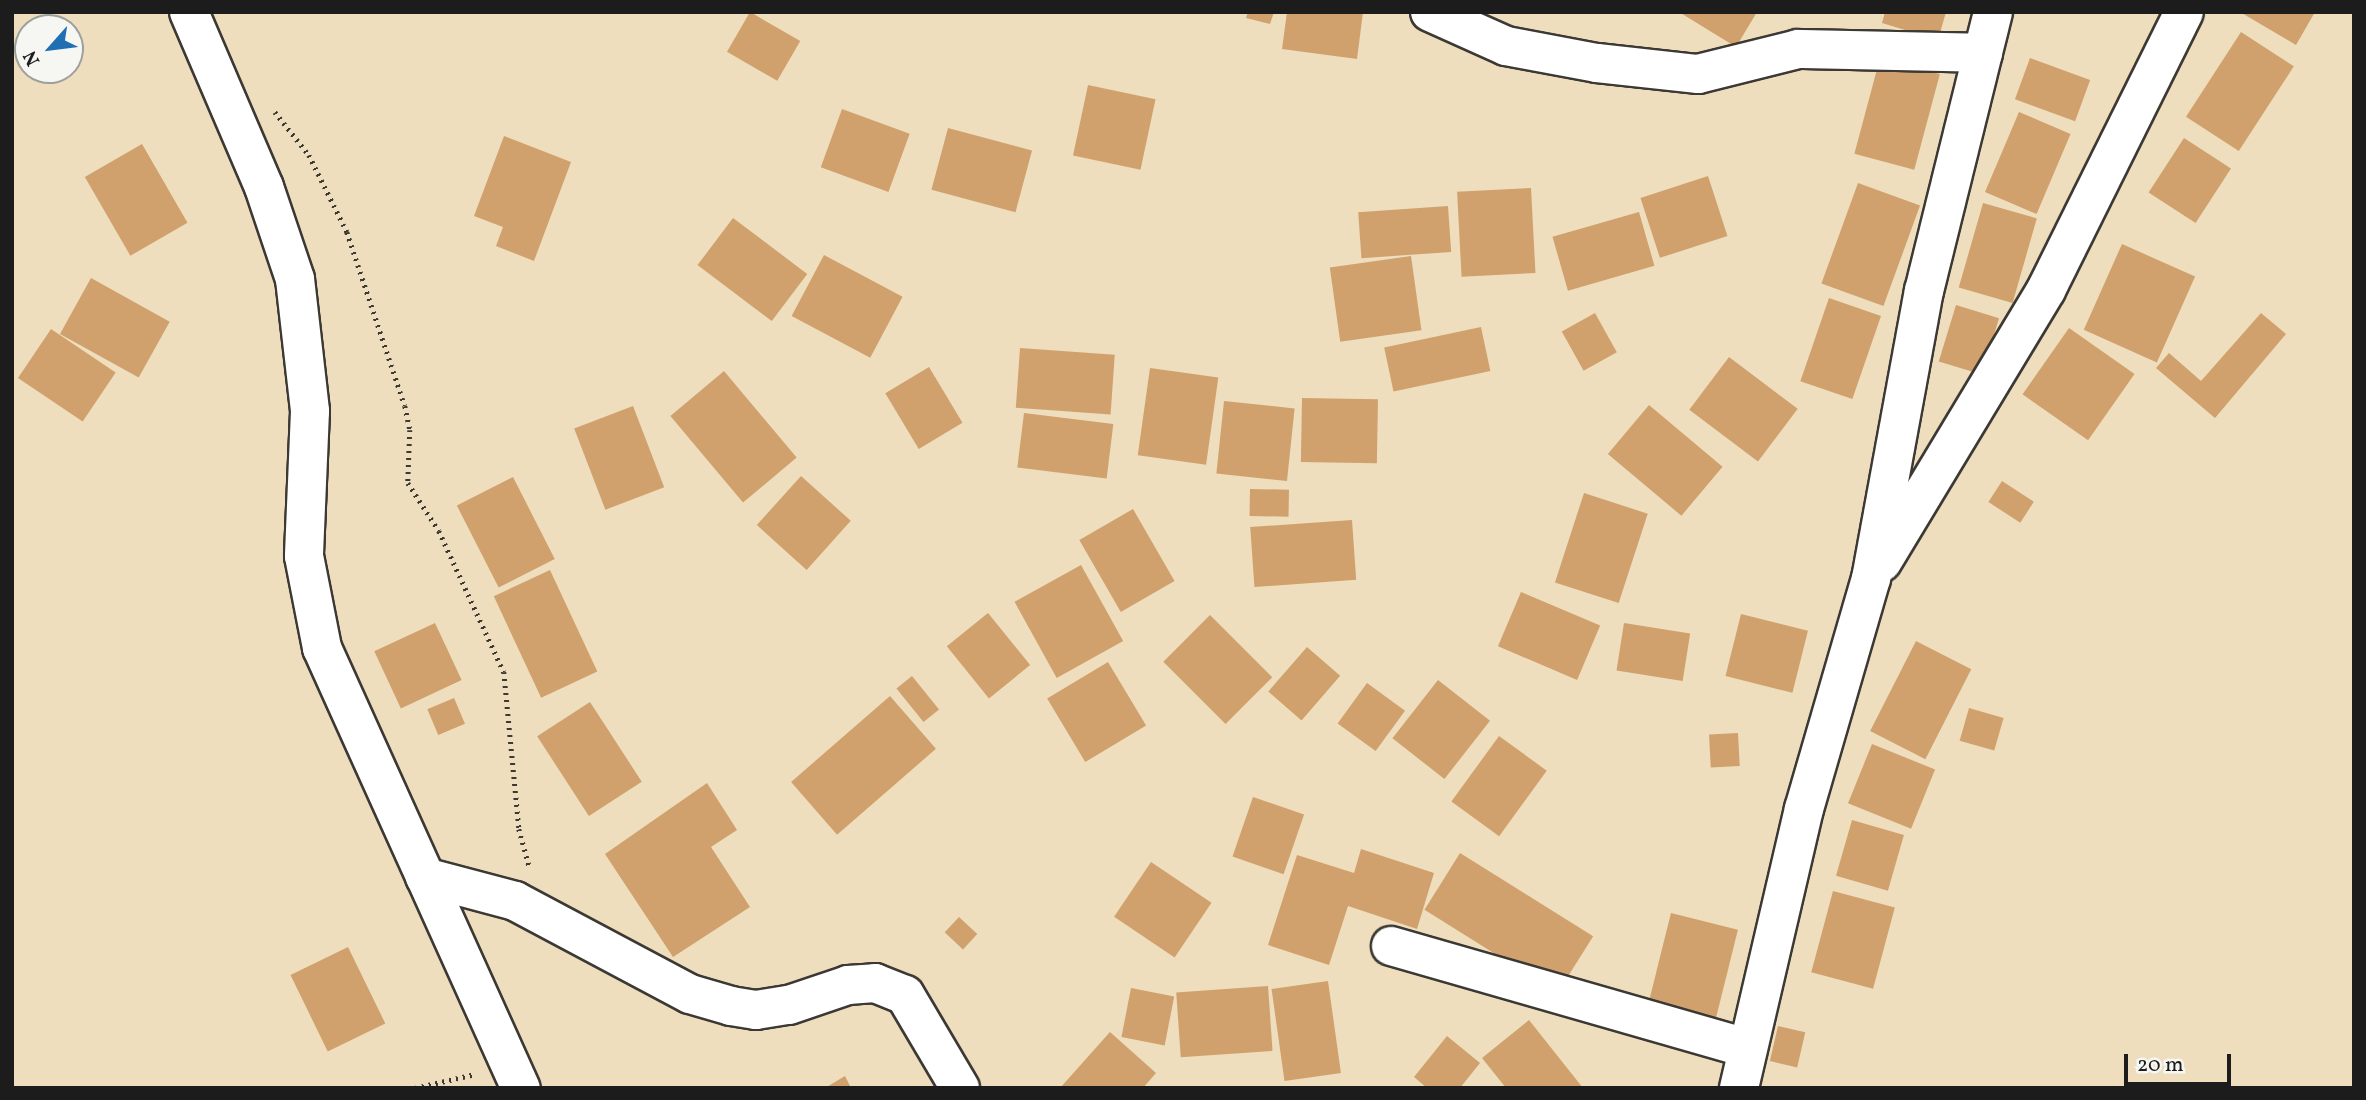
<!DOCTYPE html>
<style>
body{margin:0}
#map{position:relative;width:2366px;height:1100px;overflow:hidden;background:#eedebd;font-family:Vollkorn,serif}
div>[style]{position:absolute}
.building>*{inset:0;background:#d0a16d;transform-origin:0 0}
.path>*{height:4.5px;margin-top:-2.25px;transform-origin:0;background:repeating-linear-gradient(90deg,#3c3934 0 2px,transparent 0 7px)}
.roads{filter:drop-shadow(2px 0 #3c3934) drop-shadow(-2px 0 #3c3934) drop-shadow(0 2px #3c3934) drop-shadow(0 -2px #3c3934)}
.minor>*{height:38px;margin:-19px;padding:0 19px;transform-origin:19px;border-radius:19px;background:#fff}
span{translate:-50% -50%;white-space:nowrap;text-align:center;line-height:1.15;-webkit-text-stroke:6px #f6f6f2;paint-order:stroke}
.frame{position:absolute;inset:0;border:14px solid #1c1c1c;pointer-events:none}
.north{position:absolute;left:14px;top:14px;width:70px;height:70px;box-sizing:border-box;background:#f6f6f2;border:2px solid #9f9f9c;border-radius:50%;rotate:242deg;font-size:19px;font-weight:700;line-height:28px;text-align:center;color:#1c1c1c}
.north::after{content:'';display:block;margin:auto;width:24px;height:32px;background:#1f6fb2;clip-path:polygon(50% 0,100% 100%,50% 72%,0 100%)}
.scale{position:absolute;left:2124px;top:1054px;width:107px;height:32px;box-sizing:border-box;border:4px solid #1c1c1c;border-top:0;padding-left:9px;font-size:21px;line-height:24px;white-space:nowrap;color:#1c1c1c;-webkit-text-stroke:5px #f6f6f2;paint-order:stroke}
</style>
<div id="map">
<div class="building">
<div style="left:750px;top:12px;width:58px;height:46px;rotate:30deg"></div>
<div style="clip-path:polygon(1248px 12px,1274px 12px,1270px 24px,1246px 18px)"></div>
<div style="clip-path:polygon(1287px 12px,1363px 12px,1357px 59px,1282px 49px)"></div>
<div style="clip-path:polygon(1679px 12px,1757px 12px,1736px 47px)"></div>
<div style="clip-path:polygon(1885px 12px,1946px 12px,1938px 40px,1882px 23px)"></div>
<div style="clip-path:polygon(2240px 12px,2315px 12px,2296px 45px)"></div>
<div style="left:2241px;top:32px;width:63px;height:101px;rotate:33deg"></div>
<div style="left:1880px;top:58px;width:62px;height:99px;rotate:15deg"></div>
<div style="left:2030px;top:58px;width:64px;height:44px;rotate:20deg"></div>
<div style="left:1088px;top:85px;width:69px;height:72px;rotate:12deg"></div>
<div style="left:842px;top:109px;width:72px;height:62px;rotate:20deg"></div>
<div style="left:2019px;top:112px;width:56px;height:87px;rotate:23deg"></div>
<div style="left:948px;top:128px;width:87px;height:64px;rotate:15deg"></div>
<div style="clip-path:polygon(504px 136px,571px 162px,534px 261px,496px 246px,503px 227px,474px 216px)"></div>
<div style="left:2184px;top:138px;width:56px;height:65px;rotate:33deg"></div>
<div style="left:142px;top:144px;width:91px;height:66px;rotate:60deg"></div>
<div style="left:1708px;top:176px;width:63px;height:71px;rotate:72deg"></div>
<div style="left:1858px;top:183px;width:66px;height:107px;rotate:20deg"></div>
<div style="left:1531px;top:188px;width:85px;height:74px;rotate:87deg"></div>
<div style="left:1983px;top:203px;width:56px;height:88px;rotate:16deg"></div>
<div style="left:1448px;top:206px;width:46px;height:90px;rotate:86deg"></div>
<div style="left:1639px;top:212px;width:56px;height:90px;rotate:74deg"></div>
<div style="left:733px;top:218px;width:93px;height:59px;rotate:37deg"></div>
<div style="left:2122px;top:244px;width:80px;height:94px;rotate:24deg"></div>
<div style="left:824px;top:255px;width:89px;height:69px;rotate:28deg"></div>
<div style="left:1411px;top:256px;width:75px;height:82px;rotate:82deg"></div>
<div style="left:91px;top:278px;width:90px;height:64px;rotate:29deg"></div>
<div style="left:1829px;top:298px;width:55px;height:88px;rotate:19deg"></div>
<div style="left:1956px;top:305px;width:45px;height:59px;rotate:17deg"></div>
<div style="left:1595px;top:313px;width:45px;height:38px;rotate:61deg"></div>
<div style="clip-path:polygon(2261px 313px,2286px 334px,2215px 418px,2156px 368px,2169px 353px,2201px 381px)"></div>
<div style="left:1481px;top:327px;width:45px;height:99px;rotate:78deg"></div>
<div style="left:2069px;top:328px;width:80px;height:81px;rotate:35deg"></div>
<div style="left:51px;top:329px;width:78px;height:59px;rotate:34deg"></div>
<div style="left:1020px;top:348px;width:95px;height:60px;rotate:4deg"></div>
<div style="left:1729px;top:357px;width:86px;height:66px;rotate:37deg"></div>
<div style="left:929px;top:367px;width:65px;height:51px;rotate:59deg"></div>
<div style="left:1150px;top:368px;width:69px;height:88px;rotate:8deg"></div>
<div style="left:724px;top:371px;width:113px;height:70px;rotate:50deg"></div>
<div style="left:1302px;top:398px;width:76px;height:64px;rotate:1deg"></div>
<div style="left:1224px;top:401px;width:71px;height:73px;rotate:6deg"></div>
<div style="left:1649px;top:405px;width:96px;height:64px;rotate:40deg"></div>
<div style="left:633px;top:406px;width:87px;height:63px;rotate:69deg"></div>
<div style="left:1024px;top:413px;width:90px;height:55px;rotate:7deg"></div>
<div style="left:801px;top:476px;width:67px;height:66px;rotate:42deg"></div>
<div style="left:513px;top:477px;width:92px;height:63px;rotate:63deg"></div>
<div style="left:2002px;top:481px;width:38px;height:25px;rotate:33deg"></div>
<div style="left:1250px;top:489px;width:39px;height:27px;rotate:1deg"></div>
<div style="left:1584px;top:493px;width:67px;height:94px;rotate:18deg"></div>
<div style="left:1133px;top:509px;width:83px;height:62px;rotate:60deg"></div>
<div style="left:1352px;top:520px;width:60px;height:102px;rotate:86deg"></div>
<div style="left:1081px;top:565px;width:87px;height:76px;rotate:61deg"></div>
<div style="left:550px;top:570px;width:112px;height:62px;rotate:65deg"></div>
<div style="left:1521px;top:592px;width:86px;height:59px;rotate:23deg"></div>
<div style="left:988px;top:613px;width:67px;height:53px;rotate:51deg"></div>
<div style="left:1741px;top:614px;width:69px;height:64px;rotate:14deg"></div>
<div style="left:1210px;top:615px;width:88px;height:66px;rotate:45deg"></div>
<div style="left:435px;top:623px;width:63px;height:67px;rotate:65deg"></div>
<div style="left:1624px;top:623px;width:67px;height:48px;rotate:9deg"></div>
<div style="left:1916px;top:641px;width:62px;height:101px;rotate:27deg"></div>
<div style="left:1307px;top:647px;width:44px;height:59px;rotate:41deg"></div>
<div style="left:1108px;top:662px;width:74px;height:71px;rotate:59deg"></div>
<div style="left:912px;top:676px;width:43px;height:20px;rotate:51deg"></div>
<div style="left:1438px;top:680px;width:66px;height:74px;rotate:38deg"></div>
<div style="left:1367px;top:683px;width:47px;height:50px;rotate:36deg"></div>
<div style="left:890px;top:696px;width:70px;height:131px;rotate:49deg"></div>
<div style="left:454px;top:698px;width:28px;height:29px;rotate:67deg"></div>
<div style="left:590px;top:702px;width:95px;height:63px;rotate:57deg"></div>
<div style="left:1969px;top:708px;width:36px;height:34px;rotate:16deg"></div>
<div style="left:1738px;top:733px;width:33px;height:29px;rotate:87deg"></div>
<div style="left:1499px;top:736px;width:59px;height:81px;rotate:36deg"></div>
<div style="left:1872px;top:744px;width:68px;height:64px;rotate:22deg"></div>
<div style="clip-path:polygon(707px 783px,737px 830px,711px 847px,750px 907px,673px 957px,605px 854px)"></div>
<div style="left:1253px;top:797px;width:54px;height:63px;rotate:19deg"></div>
<div style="left:1852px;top:820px;width:54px;height:58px;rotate:16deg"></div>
<div style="clip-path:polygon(1361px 849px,1434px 873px,1417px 929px,1348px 906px,1329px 965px,1268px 945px,1297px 855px,1354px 873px)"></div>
<div style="left:1460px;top:853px;width:157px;height:67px;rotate:32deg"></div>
<div style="left:1151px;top:862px;width:73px;height:66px;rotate:34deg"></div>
<div style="left:1833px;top:891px;width:64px;height:84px;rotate:15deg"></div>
<div style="left:1671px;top:913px;width:69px;height:91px;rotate:14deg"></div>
<div style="left:959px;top:917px;width:25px;height:21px;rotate:43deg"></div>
<div style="left:348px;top:947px;width:85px;height:64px;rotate:64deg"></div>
<div style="left:1328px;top:981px;width:93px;height:57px;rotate:82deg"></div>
<div style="left:1268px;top:986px;width:65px;height:92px;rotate:86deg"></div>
<div style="left:1131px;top:988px;width:44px;height:50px;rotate:11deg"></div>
<div style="clip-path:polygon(1529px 1020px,1583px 1088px,1506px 1088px,1482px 1058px)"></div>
<div style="left:1778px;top:1026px;width:28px;height:36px;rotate:13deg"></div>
<div style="clip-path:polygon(1110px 1032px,1156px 1073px,1143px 1088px,1060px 1088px)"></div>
<div style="clip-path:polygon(1447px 1036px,1480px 1063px,1460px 1088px,1427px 1088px,1414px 1077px)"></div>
<div style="clip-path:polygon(845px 1076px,851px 1088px,825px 1088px)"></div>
</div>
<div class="path">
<div style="left:275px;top:112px;width:55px;rotate:51.7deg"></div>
<div style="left:309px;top:155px;width:86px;rotate:63.7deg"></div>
<div style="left:347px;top:232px;width:183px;rotate:71.6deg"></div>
<div style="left:405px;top:406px;width:25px;rotate:78deg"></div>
<div style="left:410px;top:430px;width:53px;rotate:92.2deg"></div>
<div style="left:408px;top:483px;width:57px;rotate:57.1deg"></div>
<div style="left:439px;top:531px;width:155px;rotate:65.3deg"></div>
<div style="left:504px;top:672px;width:158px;rotate:84.5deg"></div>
<div style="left:519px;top:829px;width:41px;rotate:74.6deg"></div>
<div style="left:415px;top:1088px;width:62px;rotate:-13.1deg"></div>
</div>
<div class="roads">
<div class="minor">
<div style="left:189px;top:12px;width:190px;rotate:66.8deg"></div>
<div style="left:264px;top:187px;width:97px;rotate:71.4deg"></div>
<div style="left:295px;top:279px;width:133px;rotate:83.5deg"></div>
<div style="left:310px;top:411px;width:145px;rotate:92.4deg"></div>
<div style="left:304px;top:556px;width:94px;rotate:78.9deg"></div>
<div style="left:322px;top:648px;width:483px;rotate:65.7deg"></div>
<div style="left:1430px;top:12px;width:83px;rotate:24.1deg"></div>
<div style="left:1506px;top:46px;width:93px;rotate:10.6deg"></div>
<div style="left:1597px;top:63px;width:102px;rotate:6.2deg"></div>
<div style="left:1698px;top:74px;width:103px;rotate:-14deg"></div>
<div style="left:1798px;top:49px;width:185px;rotate:1.2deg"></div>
<div style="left:1882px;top:562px;width:318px;rotate:-58.9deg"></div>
<div style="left:2046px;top:290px;width:310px;rotate:-63.6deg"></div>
<div style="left:425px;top:877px;width:93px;rotate:14.9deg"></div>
<div style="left:515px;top:901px;width:198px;rotate:28deg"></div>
<div style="left:690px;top:994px;width:43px;rotate:16.3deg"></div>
<div style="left:731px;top:1006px;width:25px;rotate:9deg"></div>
<div style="left:756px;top:1010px;width:33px;rotate:-9deg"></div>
<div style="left:789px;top:1005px;width:62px;rotate:-18.7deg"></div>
<div style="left:848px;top:985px;width:27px;rotate:-4deg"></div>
<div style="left:875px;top:983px;width:32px;rotate:22deg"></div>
<div style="left:905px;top:995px;width:108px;rotate:59.4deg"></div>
<div style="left:1391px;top:946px;width:370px;rotate:16deg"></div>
<div style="left:1739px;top:1088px;width:286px;rotate:-76.9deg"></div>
<div style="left:1804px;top:809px;width:240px;rotate:-73.8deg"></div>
<div style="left:1871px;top:579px;width:293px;rotate:-79.6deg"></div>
<div style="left:1924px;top:291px;width:287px;rotate:-76.1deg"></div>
</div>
</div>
<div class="frame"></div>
<div class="north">N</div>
<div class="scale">20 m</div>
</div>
